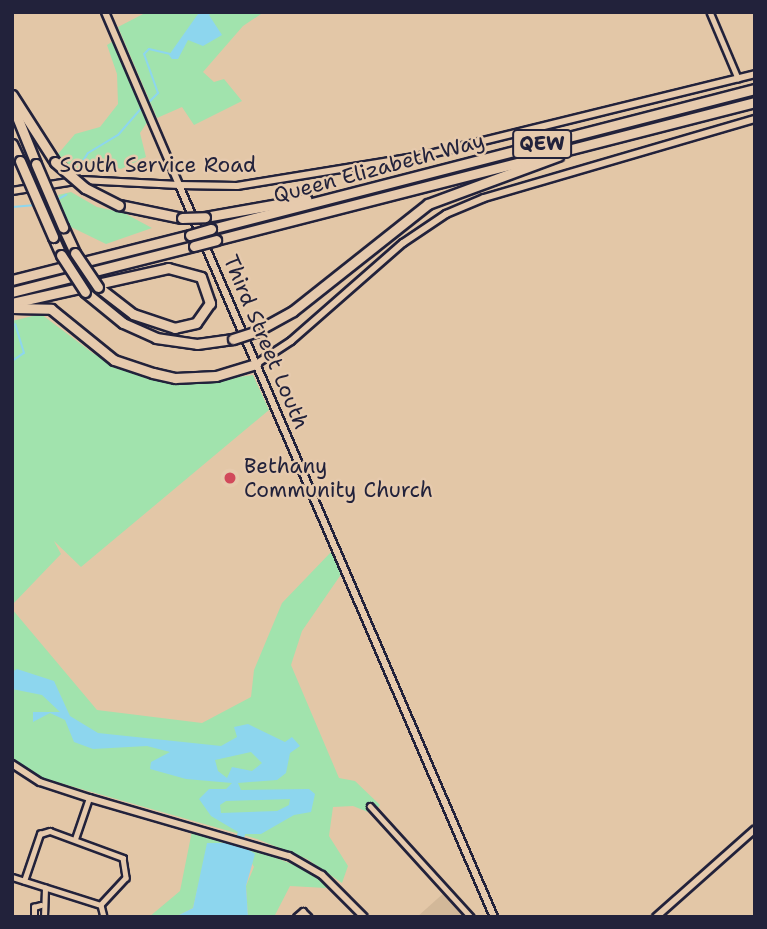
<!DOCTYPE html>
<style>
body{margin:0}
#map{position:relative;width:767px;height:929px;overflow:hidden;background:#e3c7a7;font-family:"Shantell Sans",sans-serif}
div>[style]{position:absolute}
.built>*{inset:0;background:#d2b899}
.green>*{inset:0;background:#a1e3ad}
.water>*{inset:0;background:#8dd6ee}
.stream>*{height:2px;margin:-1px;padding:0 1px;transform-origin:1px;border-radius:1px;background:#8dd6ee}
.roads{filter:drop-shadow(2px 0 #22223b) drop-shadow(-2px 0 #22223b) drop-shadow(0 2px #22223b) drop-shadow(0 -2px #22223b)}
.minor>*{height:4.5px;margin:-2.25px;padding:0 2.25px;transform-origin:2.25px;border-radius:2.25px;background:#e6caad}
.tertiary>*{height:6px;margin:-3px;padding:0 3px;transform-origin:3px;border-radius:3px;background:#e6caad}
.secondary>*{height:6px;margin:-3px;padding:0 3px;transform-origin:3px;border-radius:3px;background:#e6caad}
.motorway>*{height:9px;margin:-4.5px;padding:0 4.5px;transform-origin:4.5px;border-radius:4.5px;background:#e6caad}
.bridges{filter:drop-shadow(2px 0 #22223b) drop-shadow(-2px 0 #22223b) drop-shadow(0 2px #22223b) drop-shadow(0 -2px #22223b)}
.motorway-bridge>*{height:9px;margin:-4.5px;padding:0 4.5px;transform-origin:4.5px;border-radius:4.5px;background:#e6caad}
.dots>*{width:19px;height:19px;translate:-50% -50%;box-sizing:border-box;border:4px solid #e6caad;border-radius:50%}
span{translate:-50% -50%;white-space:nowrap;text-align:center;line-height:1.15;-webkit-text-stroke:5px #e6caad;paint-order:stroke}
.shield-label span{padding:2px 5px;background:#e6caad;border:2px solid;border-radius:5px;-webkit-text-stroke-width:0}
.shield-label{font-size:19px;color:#22223b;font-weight:700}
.street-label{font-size:21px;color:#22223b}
.poi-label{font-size:21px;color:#22223b}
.left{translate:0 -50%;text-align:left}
.frame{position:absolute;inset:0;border:14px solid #22223b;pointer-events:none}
</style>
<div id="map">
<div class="built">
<div style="clip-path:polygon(446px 891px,468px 917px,417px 917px)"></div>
</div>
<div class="green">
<div style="clip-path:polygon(147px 12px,264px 12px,243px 26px,203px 72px,214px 82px,224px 79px,242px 101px,194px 125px,182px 107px,157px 118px,118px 27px)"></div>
<div style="clip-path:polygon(115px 40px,150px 118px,140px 133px,146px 157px,121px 169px,93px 161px,76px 174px,58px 154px,75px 134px,100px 127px,118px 104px,117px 74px,107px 45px)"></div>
<div style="clip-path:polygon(71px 192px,97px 207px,124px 213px,152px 228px,106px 244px,69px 226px,58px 195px)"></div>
<div style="clip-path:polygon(41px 314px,94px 354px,145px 377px,188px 384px,253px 375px,269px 410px,81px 567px,54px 541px,61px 554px,12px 605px,12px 321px)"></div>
<div style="clip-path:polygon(332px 551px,342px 573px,302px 631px,291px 665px,339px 778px,355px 781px,380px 805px,373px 814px,353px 806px,333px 807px,329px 836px,348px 866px,342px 883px,307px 859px,257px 839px,39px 777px,12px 758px,12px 609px,97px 710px,202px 723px,251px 697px,254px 670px,282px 603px)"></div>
<div style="clip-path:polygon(192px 831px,235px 841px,218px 843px,203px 865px,193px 908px,175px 917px,149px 917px,180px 891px)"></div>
<div style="clip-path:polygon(242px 845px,297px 866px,325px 881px,326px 888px,290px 886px,274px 917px,248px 917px,246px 886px,254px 867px)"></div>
</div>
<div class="water">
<div style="clip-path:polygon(212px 12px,209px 15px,222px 35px,203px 46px,188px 40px,178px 59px,172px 59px,169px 55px,198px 14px)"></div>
<div style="clip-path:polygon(evenodd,17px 669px,54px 681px,70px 716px,98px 733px,221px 746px,237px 737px,234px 727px,248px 724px,285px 742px,292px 737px,300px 746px,290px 753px,286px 773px,277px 780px,238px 783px,241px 790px,309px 789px,315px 794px,311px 812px,294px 815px,261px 834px,245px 834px,243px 846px,255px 854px,246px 886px,248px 917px,175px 917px,193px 908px,207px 843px,234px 843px,238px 832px,211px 816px,199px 799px,209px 789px,226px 789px,232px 783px,186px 779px,150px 769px,151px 762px,170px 752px,147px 746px,93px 749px,74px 742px,65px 720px,50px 713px,33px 722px,33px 712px,60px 712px,42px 695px,12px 689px,12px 672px,17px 669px,251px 752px,262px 763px,252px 771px,232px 767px,227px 778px,218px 771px,215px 760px,251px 752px,17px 669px,290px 799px,289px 805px,277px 811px,221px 813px,220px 805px,226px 801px,290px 799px)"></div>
</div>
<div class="stream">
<div style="left:147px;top:104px;width:16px;rotate:-45deg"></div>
<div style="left:158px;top:93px;width:41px;rotate:-109.7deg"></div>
<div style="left:144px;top:54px;width:7px;rotate:-45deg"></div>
<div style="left:149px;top:49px;width:23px;rotate:13deg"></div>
<div style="left:77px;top:171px;width:21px;rotate:-59deg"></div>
<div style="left:88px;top:153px;width:35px;rotate:-31deg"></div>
<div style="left:118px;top:135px;width:37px;rotate:-49deg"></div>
<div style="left:55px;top:201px;width:13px;rotate:-29deg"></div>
<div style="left:12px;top:207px;width:24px;rotate:-5deg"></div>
<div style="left:12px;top:361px;width:14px;rotate:-34deg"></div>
<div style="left:24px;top:353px;width:30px;rotate:-107deg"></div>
</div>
<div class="roads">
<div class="minor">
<div style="left:710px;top:12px;width:72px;rotate:67deg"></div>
<div style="left:370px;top:806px;width:150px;rotate:47.7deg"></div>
<div style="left:75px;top:839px;width:43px;rotate:-71.1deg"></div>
<div style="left:12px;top:877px;width:93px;rotate:17.5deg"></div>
<div style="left:24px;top:881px;width:50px;rotate:-71.2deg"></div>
<div style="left:40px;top:834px;width:10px;rotate:-17deg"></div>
<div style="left:50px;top:831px;width:78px;rotate:20.3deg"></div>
<div style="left:123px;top:858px;width:20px;rotate:81deg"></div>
<div style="left:126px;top:878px;width:37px;rotate:133deg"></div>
<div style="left:101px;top:905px;width:12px;rotate:76deg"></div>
<div style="left:34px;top:917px;width:10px;rotate:-90deg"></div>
<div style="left:34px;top:907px;width:7px;rotate:-16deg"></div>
<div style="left:44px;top:917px;width:29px;rotate:-88deg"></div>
<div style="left:296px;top:917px;width:9px;rotate:-41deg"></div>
<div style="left:303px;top:911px;width:8px;rotate:45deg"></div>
</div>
<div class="tertiary">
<div style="left:105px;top:12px;width:188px;rotate:66.8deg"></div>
<div style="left:179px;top:185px;width:58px;rotate:1deg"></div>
<div style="left:237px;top:186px;width:192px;rotate:-9.3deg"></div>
<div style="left:426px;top:155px;width:339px;rotate:-13.8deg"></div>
<div style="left:256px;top:364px;width:42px;rotate:-33.3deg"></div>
<div style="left:291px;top:341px;width:149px;rotate:-41.2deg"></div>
<div style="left:403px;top:243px;width:52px;rotate:-34deg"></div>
<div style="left:446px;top:214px;width:41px;rotate:-22.8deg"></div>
<div style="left:484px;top:198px;width:282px;rotate:-16.3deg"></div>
</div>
<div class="secondary">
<div style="left:12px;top:191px;width:70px;rotate:-9.1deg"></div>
<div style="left:81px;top:180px;width:98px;rotate:2.9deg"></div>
<div style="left:179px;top:185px;width:797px;rotate:66.72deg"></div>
<div style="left:12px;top:764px;width:33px;rotate:33deg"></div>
<div style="left:40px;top:782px;width:52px;rotate:18.1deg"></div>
<div style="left:89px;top:798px;width:208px;rotate:16.2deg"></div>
<div style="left:289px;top:856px;width:38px;rotate:30deg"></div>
<div style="left:322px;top:875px;width:59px;rotate:45deg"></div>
<div style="left:656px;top:917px;width:132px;rotate:-41.6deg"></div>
</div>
<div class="motorway">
<div style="left:12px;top:95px;width:80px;rotate:57.3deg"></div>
<div style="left:13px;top:107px;width:61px;rotate:68deg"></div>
<div style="left:12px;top:144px;width:19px;rotate:65deg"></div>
<div style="left:119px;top:205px;width:64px;rotate:11.7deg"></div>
<div style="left:205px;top:217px;width:103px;rotate:-10.1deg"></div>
<div style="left:63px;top:227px;width:29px;rotate:65deg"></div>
<div style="left:211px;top:229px;width:562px;rotate:-14.43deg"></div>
<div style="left:53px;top:237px;width:20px;rotate:66deg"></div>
<div style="left:216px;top:240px;width:556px;rotate:-14.36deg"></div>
<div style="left:12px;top:280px;width:184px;rotate:-14.2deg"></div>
<div style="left:12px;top:292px;width:188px;rotate:-14.2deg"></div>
<div style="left:85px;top:292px;width:49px;rotate:39.2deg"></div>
<div style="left:123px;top:323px;width:36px;rotate:24deg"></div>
<div style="left:156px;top:338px;width:41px;rotate:8.3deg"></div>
<div style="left:197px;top:344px;width:36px;rotate:-8deg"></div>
<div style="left:12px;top:303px;width:160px;rotate:-12.6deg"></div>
<div style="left:168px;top:268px;width:34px;rotate:15deg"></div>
<div style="left:201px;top:277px;width:28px;rotate:71deg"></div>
<div style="left:210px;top:303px;width:24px;rotate:125deg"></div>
<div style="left:196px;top:323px;width:22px;rotate:167deg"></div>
<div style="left:175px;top:328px;width:44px;rotate:-161.6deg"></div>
<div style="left:133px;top:314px;width:44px;rotate:-142.4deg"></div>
<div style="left:12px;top:308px;width:39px;rotate:1deg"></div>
<div style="left:51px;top:309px;width:81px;rotate:39deg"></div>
<div style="left:114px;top:360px;width:41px;rotate:18.4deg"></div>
<div style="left:153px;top:373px;width:23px;rotate:13deg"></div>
<div style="left:175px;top:378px;width:41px;rotate:-2.8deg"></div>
<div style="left:216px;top:376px;width:42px;rotate:-16.7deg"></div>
<div style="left:255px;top:332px;width:43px;rotate:-28.9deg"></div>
<div style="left:293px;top:311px;width:172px;rotate:-38.4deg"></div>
<div style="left:428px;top:204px;width:139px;rotate:-20.3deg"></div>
</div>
</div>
<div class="bridges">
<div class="motorway-bridge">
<div style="left:20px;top:161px;width:83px;rotate:66.5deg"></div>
<div style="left:55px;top:162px;width:40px;rotate:41deg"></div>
<div style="left:85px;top:188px;width:38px;rotate:27deg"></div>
<div style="left:36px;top:164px;width:69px;rotate:66.8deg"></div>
<div style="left:182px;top:218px;width:23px;rotate:-2deg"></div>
<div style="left:190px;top:235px;width:22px;rotate:-16deg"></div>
<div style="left:194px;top:246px;width:23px;rotate:-15deg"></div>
<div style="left:75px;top:253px;width:41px;rotate:55.9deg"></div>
<div style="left:61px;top:255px;width:44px;rotate:57deg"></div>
<div style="left:233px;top:339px;width:23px;rotate:-18deg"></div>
</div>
</div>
<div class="dots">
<div style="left:230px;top:478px;background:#d1495b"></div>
</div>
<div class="shield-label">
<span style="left:542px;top:144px">QEW</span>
</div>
<div class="street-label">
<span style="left:158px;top:165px">South Service Road</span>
<span style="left:379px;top:168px;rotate:-15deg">Queen Elizabeth Way</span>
<span style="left:266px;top:342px;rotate:67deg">Third Street Louth</span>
</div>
<div class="poi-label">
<span class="left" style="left:244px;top:478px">Bethany<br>Community Church</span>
</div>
<div class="frame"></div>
</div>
